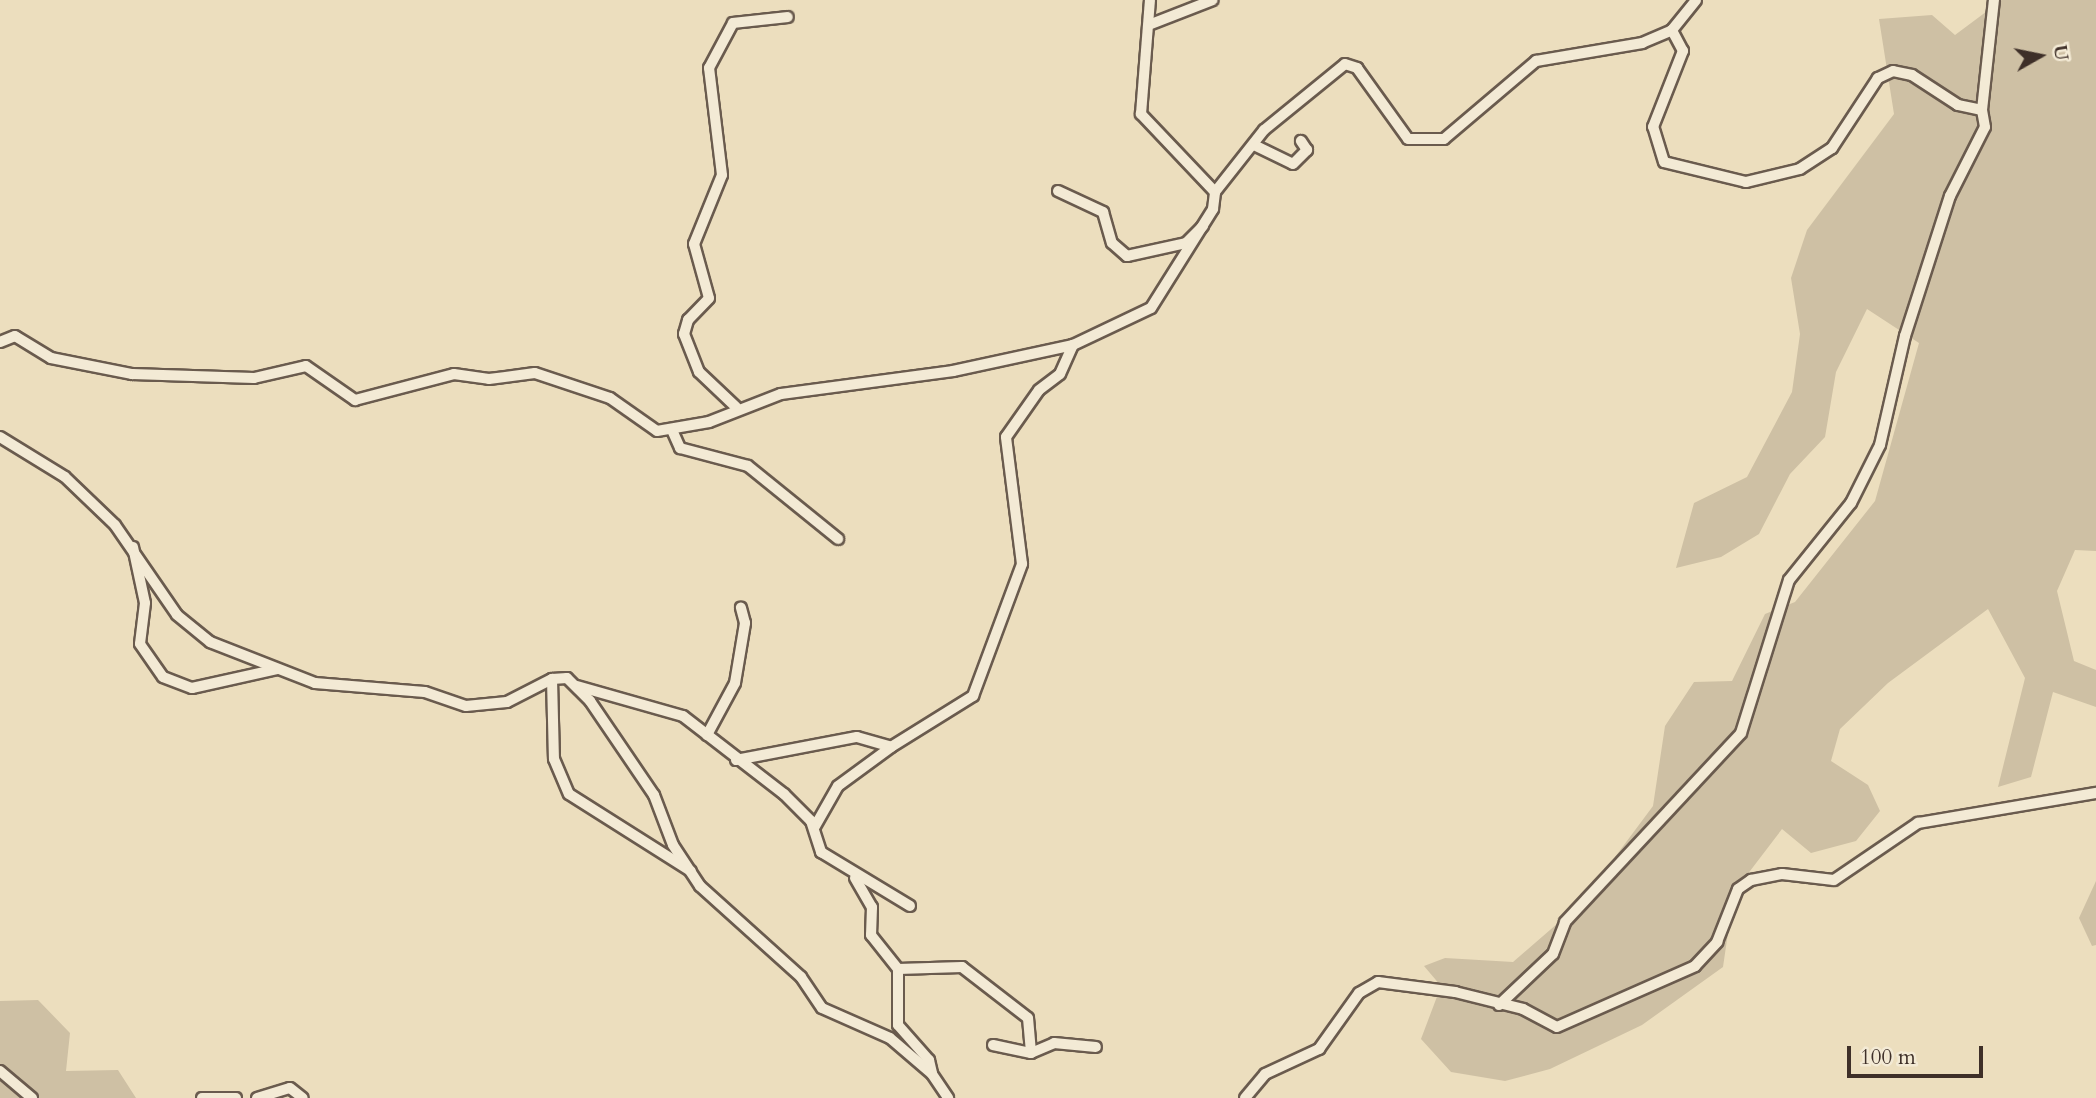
<!DOCTYPE html>
<style>
body{margin:0}
#map{position:relative;width:2096px;height:1098px;overflow:hidden;background:#ecdebe;font-family:Cardo,serif}
div>[style]{position:absolute}
.green>*{inset:0;background:#cec0a4}
.roads{filter:drop-shadow(2px 0 #6a5b4e) drop-shadow(-2px 0 #6a5b4e) drop-shadow(0 2px #6a5b4e) drop-shadow(0 -2px #6a5b4e)}
.minor>*{height:10px;margin:-5px;padding:0 5px;transform-origin:5px;border-radius:5px;background:#f3ead5}
span{translate:-50% -50%;white-space:nowrap;text-align:center;line-height:1.15;-webkit-text-stroke:5px #f3ead5;paint-order:stroke}
.north{position:absolute;left:2005px;top:21px;width:70px;height:70px;-webkit-text-stroke:5px #f3ead5;paint-order:stroke;rotate:81deg;font-size:19px;font-weight:700;line-height:28px;text-align:center;color:#3e2f28}
.north::after{content:'';display:block;margin:auto;width:24px;height:32px;background:#3e2f28;clip-path:polygon(50% 0,100% 100%,50% 72%,0 100%)}
.scale{position:absolute;left:1847px;top:1046px;width:136px;height:32px;box-sizing:border-box;border:4px solid #3e2f28;border-top:0;padding-left:9px;font-size:21px;line-height:24px;white-space:nowrap;color:#3e2f28;-webkit-text-stroke:5px #f3ead5;paint-order:stroke}
</style>
<div id="map">
<div class="green">
<div style="clip-path:polygon(2002px 0,2096px 0,2096px 551px,2075px 550px,2057px 591px,2074px 661px,2096px 670px,2096px 707px,2053px 692px,2031px 777px,1998px 787px,2025px 678px,1988px 609px,1888px 683px,1840px 729px,1831px 761px,1868px 785px,1880px 811px,1856px 841px,1811px 853px,1782px 829px,1734px 892px,1723px 967px,1642px 1025px,1550px 1069px,1505px 1081px,1451px 1072px,1421px 1039px,1441px 986px,1424px 966px,1445px 958px,1513px 962px,1580px 904px,1653px 806px,1665px 726px,1694px 682px,1732px 681px,1765px 614px,1795px 602px,1875px 501px,1919px 343px,1867px 309px,1836px 372px,1825px 437px,1790px 474px,1759px 534px,1721px 557px,1676px 568px,1694px 503px,1747px 477px,1792px 392px,1800px 334px,1791px 278px,1807px 230px,1894px 114px,1879px 19px,1932px 15px,1955px 35px)"></div>
<div style="clip-path:polygon(2096px 881px,2096px 945px,2092px 946px,2079px 918px)"></div>
<div style="clip-path:polygon(38px 1000px,70px 1033px,66px 1071px,118px 1070px,136px 1098px,0 1098px,0 1001px)"></div>
</div>
<div class="roads">
<div class="minor">
<div style="left:1151px;top:24px;width:66px;rotate:-21.2deg"></div>
<div style="left:1982px;top:110px;width:111px;rotate:-83.8deg"></div>
<div style="left:1254px;top:145px;width:43px;rotate:26deg"></div>
<div style="left:1293px;top:164px;width:20px;rotate:-45deg"></div>
<div style="left:1307px;top:150px;width:11px;rotate:-124deg"></div>
<div style="left:1058px;top:191px;width:50px;rotate:25deg"></div>
<div style="left:1103px;top:212px;width:32px;rotate:74deg"></div>
<div style="left:1112px;top:243px;width:20px;rotate:41deg"></div>
<div style="left:1127px;top:256px;width:60px;rotate:-12.4deg"></div>
<div style="left:1186px;top:243px;width:24px;rotate:-45deg"></div>
<div style="left:1215px;top:192px;width:79px;rotate:-51.7deg"></div>
<div style="left:1264px;top:130px;width:104px;rotate:-39.2deg"></div>
<div style="left:1345px;top:64px;width:13px;rotate:18deg"></div>
<div style="left:1357px;top:68px;width:87px;rotate:54.3deg"></div>
<div style="left:1408px;top:139px;width:36px"></div>
<div style="left:1444px;top:139px;width:121px;rotate:-40.3deg"></div>
<div style="left:1536px;top:61px;width:108px;rotate:-9.6deg"></div>
<div style="left:1642px;top:43px;width:33px;rotate:-23deg"></div>
<div style="left:1672px;top:30px;width:38px;rotate:-51deg"></div>
<div style="left:0;top:342px;width:16px;rotate:-22deg"></div>
<div style="left:15px;top:336px;width:42px;rotate:31.4deg"></div>
<div style="left:51px;top:358px;width:83px;rotate:11.2deg"></div>
<div style="left:132px;top:374px;width:122px;rotate:1.9deg"></div>
<div style="left:254px;top:378px;width:53px;rotate:-13deg"></div>
<div style="left:306px;top:366px;width:60px;rotate:34.8deg"></div>
<div style="left:355px;top:400px;width:102px;rotate:-14.7deg"></div>
<div style="left:454px;top:374px;width:35px;rotate:8deg"></div>
<div style="left:489px;top:379px;width:46px;rotate:-7.4deg"></div>
<div style="left:535px;top:373px;width:79px;rotate:18.4deg"></div>
<div style="left:610px;top:398px;width:57px;rotate:35.1deg"></div>
<div style="left:657px;top:431px;width:53px;rotate:-9.8deg"></div>
<div style="left:709px;top:422px;width:77px;rotate:-21.3deg"></div>
<div style="left:781px;top:394px;width:174px;rotate:-7.6deg"></div>
<div style="left:953px;top:371px;width:123px;rotate:-12.2deg"></div>
<div style="left:1073px;top:345px;width:86px;rotate:-25.4deg"></div>
<div style="left:1151px;top:308px;width:117px;rotate:-57.9deg"></div>
<div style="left:1213px;top:209px;width:17px;rotate:-83deg"></div>
<div style="left:1215px;top:192px;width:108px;rotate:-133.5deg"></div>
<div style="left:1141px;top:114px;width:114px;rotate:-85.5deg"></div>
<div style="left:736px;top:407px;width:51px;rotate:-136.6deg"></div>
<div style="left:699px;top:372px;width:41px;rotate:-111.5deg"></div>
<div style="left:684px;top:334px;width:15px;rotate:-74deg"></div>
<div style="left:688px;top:320px;width:30px;rotate:-46deg"></div>
<div style="left:709px;top:298px;width:56px;rotate:-105.5deg"></div>
<div style="left:694px;top:244px;width:74px;rotate:-67.9deg"></div>
<div style="left:722px;top:175px;width:108px;rotate:-96.9deg"></div>
<div style="left:709px;top:68px;width:51px;rotate:-61.9deg"></div>
<div style="left:733px;top:23px;width:55px;rotate:-6.2deg"></div>
<div style="left:672px;top:430px;width:20px;rotate:66deg"></div>
<div style="left:680px;top:448px;width:70px;rotate:14.8deg"></div>
<div style="left:748px;top:466px;width:116px;rotate:39deg"></div>
<div style="left:0;top:437px;width:76px;rotate:31.6deg"></div>
<div style="left:65px;top:477px;width:69px;rotate:43.8deg"></div>
<div style="left:115px;top:525px;width:109px;rotate:55.4deg"></div>
<div style="left:177px;top:615px;width:43px;rotate:39.3deg"></div>
<div style="left:210px;top:642px;width:113px;rotate:21.3deg"></div>
<div style="left:315px;top:683px;width:110px;rotate:4.7deg"></div>
<div style="left:425px;top:692px;width:43px;rotate:18.9deg"></div>
<div style="left:466px;top:706px;width:41px;rotate:-5.6deg"></div>
<div style="left:507px;top:702px;width:51px;rotate:-27.1deg"></div>
<div style="left:552px;top:679px;width:15px;rotate:-4deg"></div>
<div style="left:567px;top:678px;width:33px;rotate:45deg"></div>
<div style="left:590px;top:701px;width:114px;rotate:55.8deg"></div>
<div style="left:654px;top:795px;width:53px;rotate:69.2deg"></div>
<div style="left:673px;top:845px;width:49px;rotate:56.6deg"></div>
<div style="left:700px;top:886px;width:136px;rotate:42deg"></div>
<div style="left:801px;top:977px;width:37px;rotate:56deg"></div>
<div style="left:822px;top:1008px;width:74px;rotate:23.8deg"></div>
<div style="left:890px;top:1038px;width:55px;rotate:40.6deg"></div>
<div style="left:932px;top:1074px;width:29px;rotate:56deg"></div>
<div style="left:133px;top:547px;width:57px;rotate:77.9deg"></div>
<div style="left:145px;top:603px;width:41px;rotate:97deg"></div>
<div style="left:140px;top:644px;width:40px;rotate:55.1deg"></div>
<div style="left:163px;top:677px;width:31px;rotate:21deg"></div>
<div style="left:192px;top:688px;width:87px;rotate:-12.6deg"></div>
<div style="left:552px;top:679px;width:80px;rotate:88.6deg"></div>
<div style="left:554px;top:759px;width:38px;rotate:67deg"></div>
<div style="left:569px;top:794px;width:144px;rotate:32.3deg"></div>
<div style="left:577px;top:686px;width:110px;rotate:15.8deg"></div>
<div style="left:683px;top:716px;width:128px;rotate:37.7deg"></div>
<div style="left:784px;top:794px;width:38px;rotate:45deg"></div>
<div style="left:811px;top:821px;width:33px;rotate:72deg"></div>
<div style="left:821px;top:852px;width:104px;rotate:31.2deg"></div>
<div style="left:707px;top:735px;width:59px;rotate:-61.7deg"></div>
<div style="left:735px;top:683px;width:61px;rotate:-80.5deg"></div>
<div style="left:745px;top:623px;width:16px;rotate:-105deg"></div>
<div style="left:736px;top:760px;width:123px;rotate:-10.8deg"></div>
<div style="left:857px;top:737px;width:35px;rotate:16deg"></div>
<div style="left:891px;top:747px;width:97px;rotate:-31.9deg"></div>
<div style="left:973px;top:696px;width:141px;rotate:-69.6deg"></div>
<div style="left:1022px;top:564px;width:128px;rotate:-97.2deg"></div>
<div style="left:1006px;top:437px;width:57px;rotate:-54.9deg"></div>
<div style="left:1039px;top:390px;width:26px;rotate:-37deg"></div>
<div style="left:1060px;top:374px;width:32px;rotate:-66deg"></div>
<div style="left:814px;top:828px;width:48px;rotate:-60.3deg"></div>
<div style="left:838px;top:786px;width:66px;rotate:-36.3deg"></div>
<div style="left:855px;top:878px;width:34px;rotate:60deg"></div>
<div style="left:872px;top:907px;width:28px;rotate:92deg"></div>
<div style="left:871px;top:935px;width:43px;rotate:51.5deg"></div>
<div style="left:898px;top:969px;width:56px;rotate:90deg"></div>
<div style="left:898px;top:1025px;width:47px;rotate:48.5deg"></div>
<div style="left:929px;top:1060px;width:13px;rotate:77deg"></div>
<div style="left:898px;top:969px;width:64px;rotate:-1.8deg"></div>
<div style="left:962px;top:967px;width:83px;rotate:37.7deg"></div>
<div style="left:1028px;top:1018px;width:35px;rotate:85deg"></div>
<div style="left:1031px;top:1053px;width:25px;rotate:-23deg"></div>
<div style="left:1054px;top:1043px;width:42px;rotate:5.4deg"></div>
<div style="left:1499px;top:1005px;width:74px;rotate:-43.4deg"></div>
<div style="left:1553px;top:954px;width:34px;rotate:-69deg"></div>
<div style="left:1565px;top:922px;width:258px;rotate:-47deg"></div>
<div style="left:1741px;top:733px;width:160px;rotate:-72.6deg"></div>
<div style="left:1789px;top:580px;width:99px;rotate:-51.2deg"></div>
<div style="left:1851px;top:503px;width:65px;rotate:-63.4deg"></div>
<div style="left:1880px;top:445px;width:112px;rotate:-77.1deg"></div>
<div style="left:1905px;top:336px;width:147px;rotate:-72.2deg"></div>
<div style="left:1950px;top:196px;width:77px;rotate:-63.1deg"></div>
<div style="left:1985px;top:127px;width:17px;rotate:-100deg"></div>
<div style="left:1982px;top:110px;width:25px;rotate:-168deg"></div>
<div style="left:1958px;top:105px;width:55px;rotate:-146.9deg"></div>
<div style="left:1912px;top:75px;width:19px;rotate:-168deg"></div>
<div style="left:1893px;top:71px;width:17px;rotate:155deg"></div>
<div style="left:1878px;top:78px;width:84px;rotate:123.3deg"></div>
<div style="left:1832px;top:148px;width:38px;rotate:147deg"></div>
<div style="left:1800px;top:169px;width:56px;rotate:166.5deg"></div>
<div style="left:1746px;top:182px;width:84px;rotate:-166.3deg"></div>
<div style="left:1664px;top:162px;width:37px;rotate:-107deg"></div>
<div style="left:1653px;top:127px;width:82px;rotate:-68.5deg"></div>
<div style="left:1683px;top:51px;width:24px;rotate:-118deg"></div>
<div style="left:993px;top:1045px;width:39px;rotate:12deg"></div>
<div style="left:0;top:1071px;width:42px;rotate:40.2deg"></div>
<div style="left:202px;top:1098px;width:34px"></div>
<div style="left:257px;top:1098px;width:34px;rotate:-17deg"></div>
<div style="left:290px;top:1088px;width:16px;rotate:38deg"></div>
<div style="left:1245px;top:1098px;width:31px;rotate:-50deg"></div>
<div style="left:1265px;top:1074px;width:60px;rotate:-24.8deg"></div>
<div style="left:1319px;top:1049px;width:69px;rotate:-54.5deg"></div>
<div style="left:1359px;top:993px;width:22px;rotate:-30deg"></div>
<div style="left:1378px;top:982px;width:78px;rotate:7.4deg"></div>
<div style="left:1455px;top:992px;width:70px;rotate:14deg"></div>
<div style="left:1523px;top:1009px;width:38px;rotate:28deg"></div>
<div style="left:1557px;top:1027px;width:151px;rotate:-23.8deg"></div>
<div style="left:1695px;top:966px;width:33px;rotate:-47deg"></div>
<div style="left:1717px;top:942px;width:57px;rotate:-68.4deg"></div>
<div style="left:1738px;top:889px;width:16px;rotate:-35deg"></div>
<div style="left:1751px;top:880px;width:32px;rotate:-11deg"></div>
<div style="left:1782px;top:874px;width:52px;rotate:6.6deg"></div>
<div style="left:1834px;top:880px;width:102px;rotate:-34.2deg"></div>
<div style="left:1918px;top:823px;width:181px;rotate:-9.6deg"></div>
</div>
</div>
<div class="north">U</div>
<div class="scale">100 m</div>
</div>
